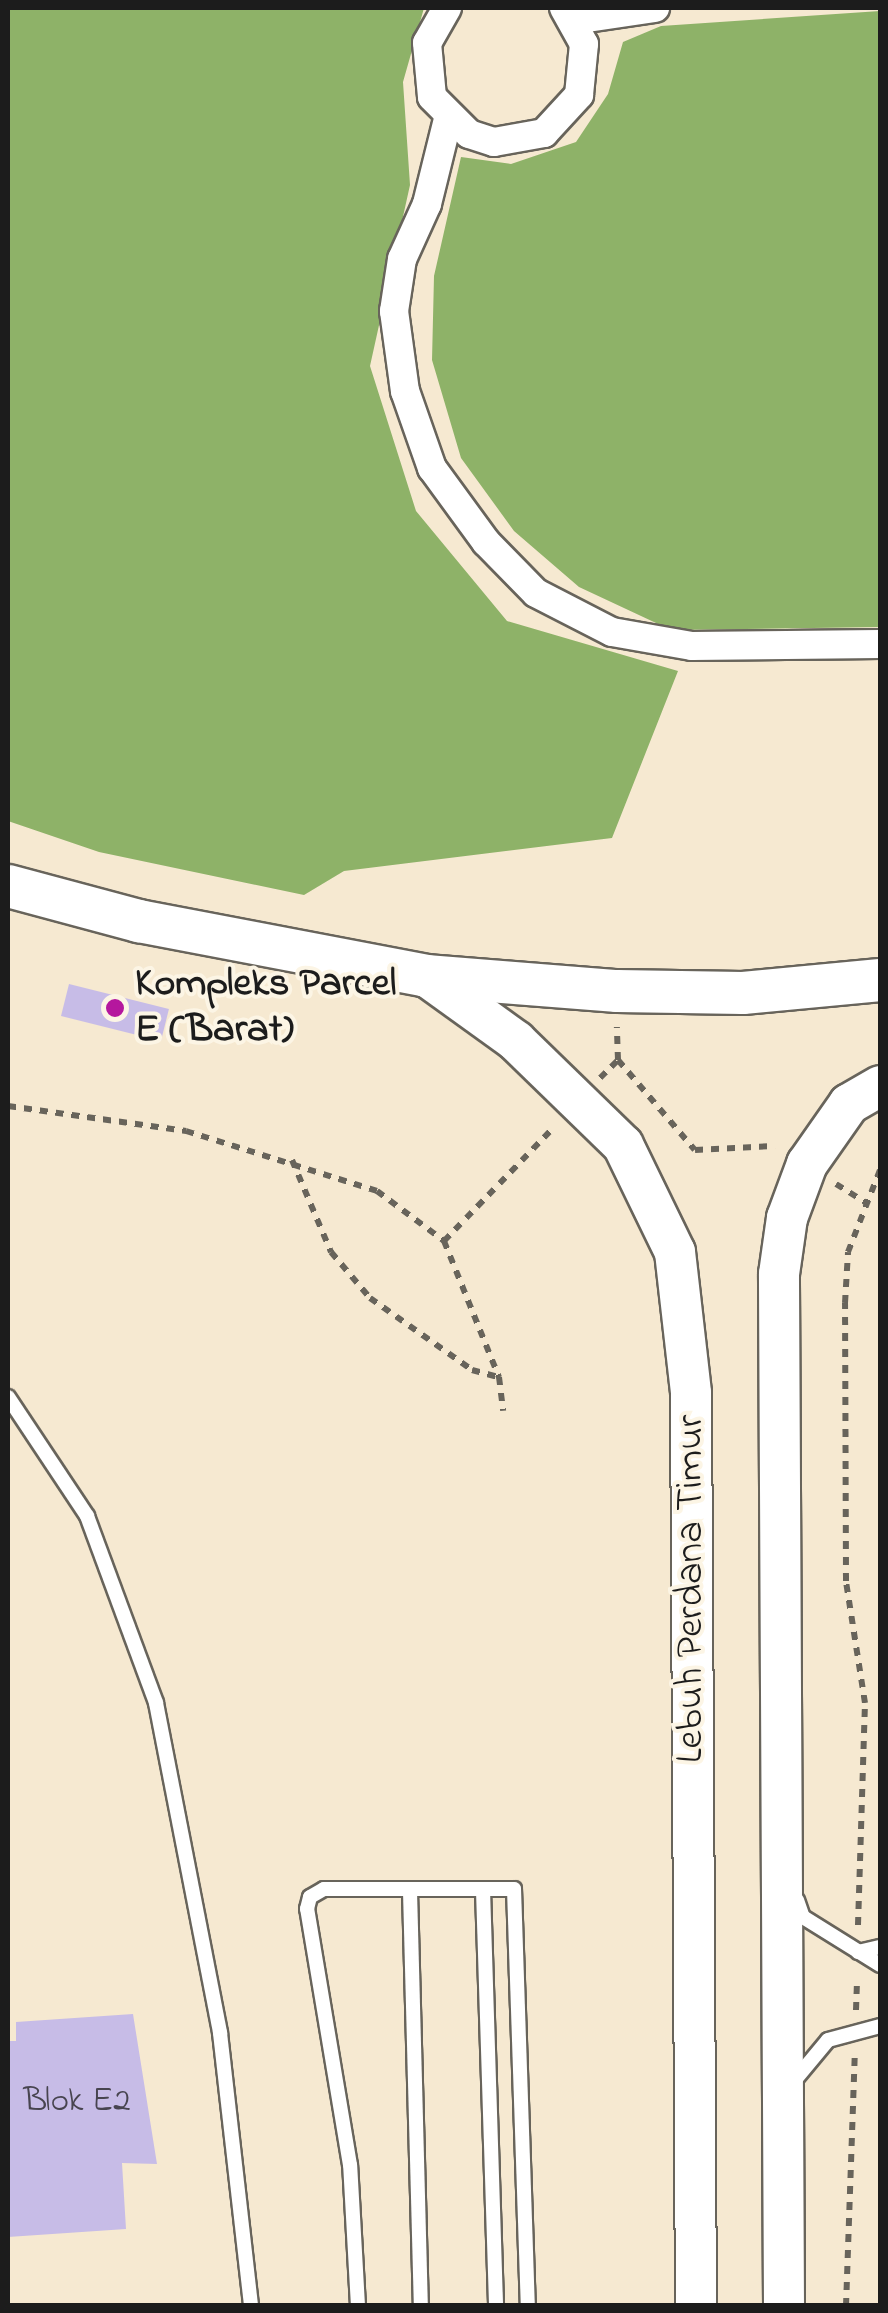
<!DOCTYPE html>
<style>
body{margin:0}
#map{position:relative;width:888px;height:2313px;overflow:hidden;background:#f6e9d1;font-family:"Indie Flower",sans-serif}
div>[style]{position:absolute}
.forest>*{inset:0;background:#8eb268}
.building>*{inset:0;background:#c7bce7;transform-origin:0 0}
.path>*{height:6px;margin-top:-3px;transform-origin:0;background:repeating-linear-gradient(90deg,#68645b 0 8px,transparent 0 16px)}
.roads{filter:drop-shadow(2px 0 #68645b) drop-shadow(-2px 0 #68645b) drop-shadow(0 2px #68645b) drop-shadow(0 -2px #68645b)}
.lane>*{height:14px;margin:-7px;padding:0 7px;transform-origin:7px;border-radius:7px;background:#fff}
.street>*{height:28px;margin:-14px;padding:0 14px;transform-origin:14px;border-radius:14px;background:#fff}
.secondary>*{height:40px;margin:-20px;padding:0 20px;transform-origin:20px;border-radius:20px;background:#fff}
.primary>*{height:42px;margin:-21px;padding:0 21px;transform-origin:21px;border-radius:21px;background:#fff}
.dots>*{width:28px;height:28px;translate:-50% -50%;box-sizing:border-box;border:5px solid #fcf5e5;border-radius:50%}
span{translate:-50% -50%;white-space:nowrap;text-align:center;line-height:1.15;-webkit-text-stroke:8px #fcf5e5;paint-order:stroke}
.number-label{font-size:35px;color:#47444f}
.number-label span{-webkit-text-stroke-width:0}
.poi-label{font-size:40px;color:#1c1c1c;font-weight:700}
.left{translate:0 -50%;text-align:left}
.street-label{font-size:40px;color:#1c1c1c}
.frame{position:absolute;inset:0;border:10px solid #1c1c1c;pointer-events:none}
</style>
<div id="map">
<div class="forest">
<div style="clip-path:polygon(8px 8px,424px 8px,403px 82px,410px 185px,370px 366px,416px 511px,507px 621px,678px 671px,612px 838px,344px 871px,304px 895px,99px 852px,8px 821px)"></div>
<div style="clip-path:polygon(880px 11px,880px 627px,671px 630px,579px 587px,514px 531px,461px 458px,432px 360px,434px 276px,461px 157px,511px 164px,576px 142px,608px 94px,623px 42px,661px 26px)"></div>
</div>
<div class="building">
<div style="left:69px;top:984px;width:103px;height:33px;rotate:14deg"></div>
<div style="clip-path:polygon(133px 2014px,157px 2164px,122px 2163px,126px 2229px,8px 2237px,8px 2041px,16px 2041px,16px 2022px)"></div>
</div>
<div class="path">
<div style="left:618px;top:1060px;width:118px;rotate:49.5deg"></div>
<div style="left:695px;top:1150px;width:80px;rotate:-2.9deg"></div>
<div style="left:600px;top:1078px;width:25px;rotate:-45deg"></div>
<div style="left:618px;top:1060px;width:33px;rotate:-92deg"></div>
<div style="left:8px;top:1106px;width:180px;rotate:8deg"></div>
<div style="left:186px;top:1131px;width:200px;rotate:17.4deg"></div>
<div style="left:377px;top:1191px;width:84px;rotate:36.7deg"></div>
<div style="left:444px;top:1241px;width:147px;rotate:68deg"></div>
<div style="left:499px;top:1377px;width:34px;rotate:83deg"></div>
<div style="left:292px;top:1160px;width:100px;rotate:67deg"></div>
<div style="left:331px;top:1252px;width:60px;rotate:49.7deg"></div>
<div style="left:370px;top:1298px;width:125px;rotate:35.2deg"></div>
<div style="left:472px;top:1370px;width:28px;rotate:15deg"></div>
<div style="left:836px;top:1184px;width:36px;rotate:32deg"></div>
<div style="left:444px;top:1241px;width:158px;rotate:-46deg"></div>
<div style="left:858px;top:1925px;width:222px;rotate:-88.2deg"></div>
<div style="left:865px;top:1703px;width:123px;rotate:-98.9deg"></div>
<div style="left:846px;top:1581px;width:278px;rotate:-90.2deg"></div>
<div style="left:845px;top:1303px;width:51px;rotate:-86.6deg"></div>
<div style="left:848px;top:1252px;width:88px;rotate:-68.7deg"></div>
<div style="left:856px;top:2010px;width:32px;rotate:-88deg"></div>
<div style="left:846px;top:2306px;width:253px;rotate:-88deg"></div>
</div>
<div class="roads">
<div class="lane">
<div style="left:8px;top:1397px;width:143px;rotate:56.4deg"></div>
<div style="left:87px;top:1516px;width:199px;rotate:69.7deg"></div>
<div style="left:156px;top:1703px;width:336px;rotate:79deg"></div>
<div style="left:220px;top:2033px;width:275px;rotate:83.5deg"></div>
<div style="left:483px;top:1890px;width:416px;rotate:88.2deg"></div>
<div style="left:410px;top:1891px;width:415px;rotate:88.5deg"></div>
<div style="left:797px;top:1900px;width:18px;rotate:71deg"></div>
<div style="left:803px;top:1917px;width:91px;rotate:31.9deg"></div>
<div style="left:858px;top:1952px;width:23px;rotate:-13deg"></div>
<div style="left:794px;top:2081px;width:53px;rotate:-50.3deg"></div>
<div style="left:828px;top:2040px;width:54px;rotate:-15.1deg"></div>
<div style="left:358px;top:2306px;width:141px;rotate:-93.2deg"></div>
<div style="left:350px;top:2165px;width:260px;rotate:-99.5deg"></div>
<div style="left:307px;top:1909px;width:12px;rotate:-76deg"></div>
<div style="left:310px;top:1897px;width:16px;rotate:-30deg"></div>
<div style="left:324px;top:1889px;width:190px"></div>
<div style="left:514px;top:1889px;width:417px;rotate:88.1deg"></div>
</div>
<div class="street">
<div style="left:447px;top:8px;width:40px;rotate:119.7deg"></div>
<div style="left:427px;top:43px;width:54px;rotate:84.7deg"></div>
<div style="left:432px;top:97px;width:52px;rotate:45deg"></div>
<div style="left:469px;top:134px;width:26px;rotate:18deg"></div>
<div style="left:494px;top:142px;width:51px;rotate:-10.2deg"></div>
<div style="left:544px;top:133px;width:52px;rotate:-47.4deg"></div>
<div style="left:579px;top:95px;width:51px;rotate:-84.4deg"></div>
<div style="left:584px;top:44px;width:41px;rotate:-119.1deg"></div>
<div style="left:574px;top:20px;width:82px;rotate:-8.4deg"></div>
<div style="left:448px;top:119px;width:88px;rotate:103.9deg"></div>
<div style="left:427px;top:204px;width:60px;rotate:114.4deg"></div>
<div style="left:402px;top:259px;width:53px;rotate:98.7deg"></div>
<div style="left:394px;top:311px;width:81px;rotate:82.2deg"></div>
<div style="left:405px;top:391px;width:82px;rotate:70.7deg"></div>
<div style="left:432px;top:468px;width:92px;rotate:53.9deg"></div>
<div style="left:486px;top:542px;width:71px;rotate:45.6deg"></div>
<div style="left:536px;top:593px;width:85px;rotate:27.2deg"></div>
<div style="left:612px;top:632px;width:81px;rotate:9.9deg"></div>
<div style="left:692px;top:646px;width:188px;rotate:-0.6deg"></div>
</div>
<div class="secondary">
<div style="left:426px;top:976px;width:111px;rotate:35.8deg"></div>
<div style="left:516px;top:1041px;width:149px;rotate:44.2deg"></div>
<div style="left:623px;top:1145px;width:119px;rotate:64.1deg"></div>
<div style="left:675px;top:1252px;width:142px;rotate:83.5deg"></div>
<div style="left:691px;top:1393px;width:913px;rotate:89.69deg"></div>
<div style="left:784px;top:2306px;width:1032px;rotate:-90.28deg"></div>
<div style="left:779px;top:1274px;width:57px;rotate:-81.9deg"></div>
<div style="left:787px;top:1218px;width:58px;rotate:-69.7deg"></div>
<div style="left:807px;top:1164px;width:73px;rotate:-55deg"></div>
<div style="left:849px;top:1104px;width:36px;rotate:-30deg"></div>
</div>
<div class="primary">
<div style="left:8px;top:886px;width:136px;rotate:15deg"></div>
<div style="left:139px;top:921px;width:292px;rotate:10.8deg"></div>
<div style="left:426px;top:976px;width:192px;rotate:4.5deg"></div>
<div style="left:617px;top:991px;width:126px;rotate:0.9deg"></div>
<div style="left:743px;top:993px;width:138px;rotate:-5.4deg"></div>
</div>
</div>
<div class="dots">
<div style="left:115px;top:1008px;background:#b5179e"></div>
</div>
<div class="number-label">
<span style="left:77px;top:2102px">Blok E2</span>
</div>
<div class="poi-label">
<span class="left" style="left:135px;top:1008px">Kompleks Parcel<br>E (Barat)</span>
</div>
<div class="street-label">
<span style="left:692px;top:1589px;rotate:-90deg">Lebuh Perdana Timur</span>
</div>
<div class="frame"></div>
</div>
